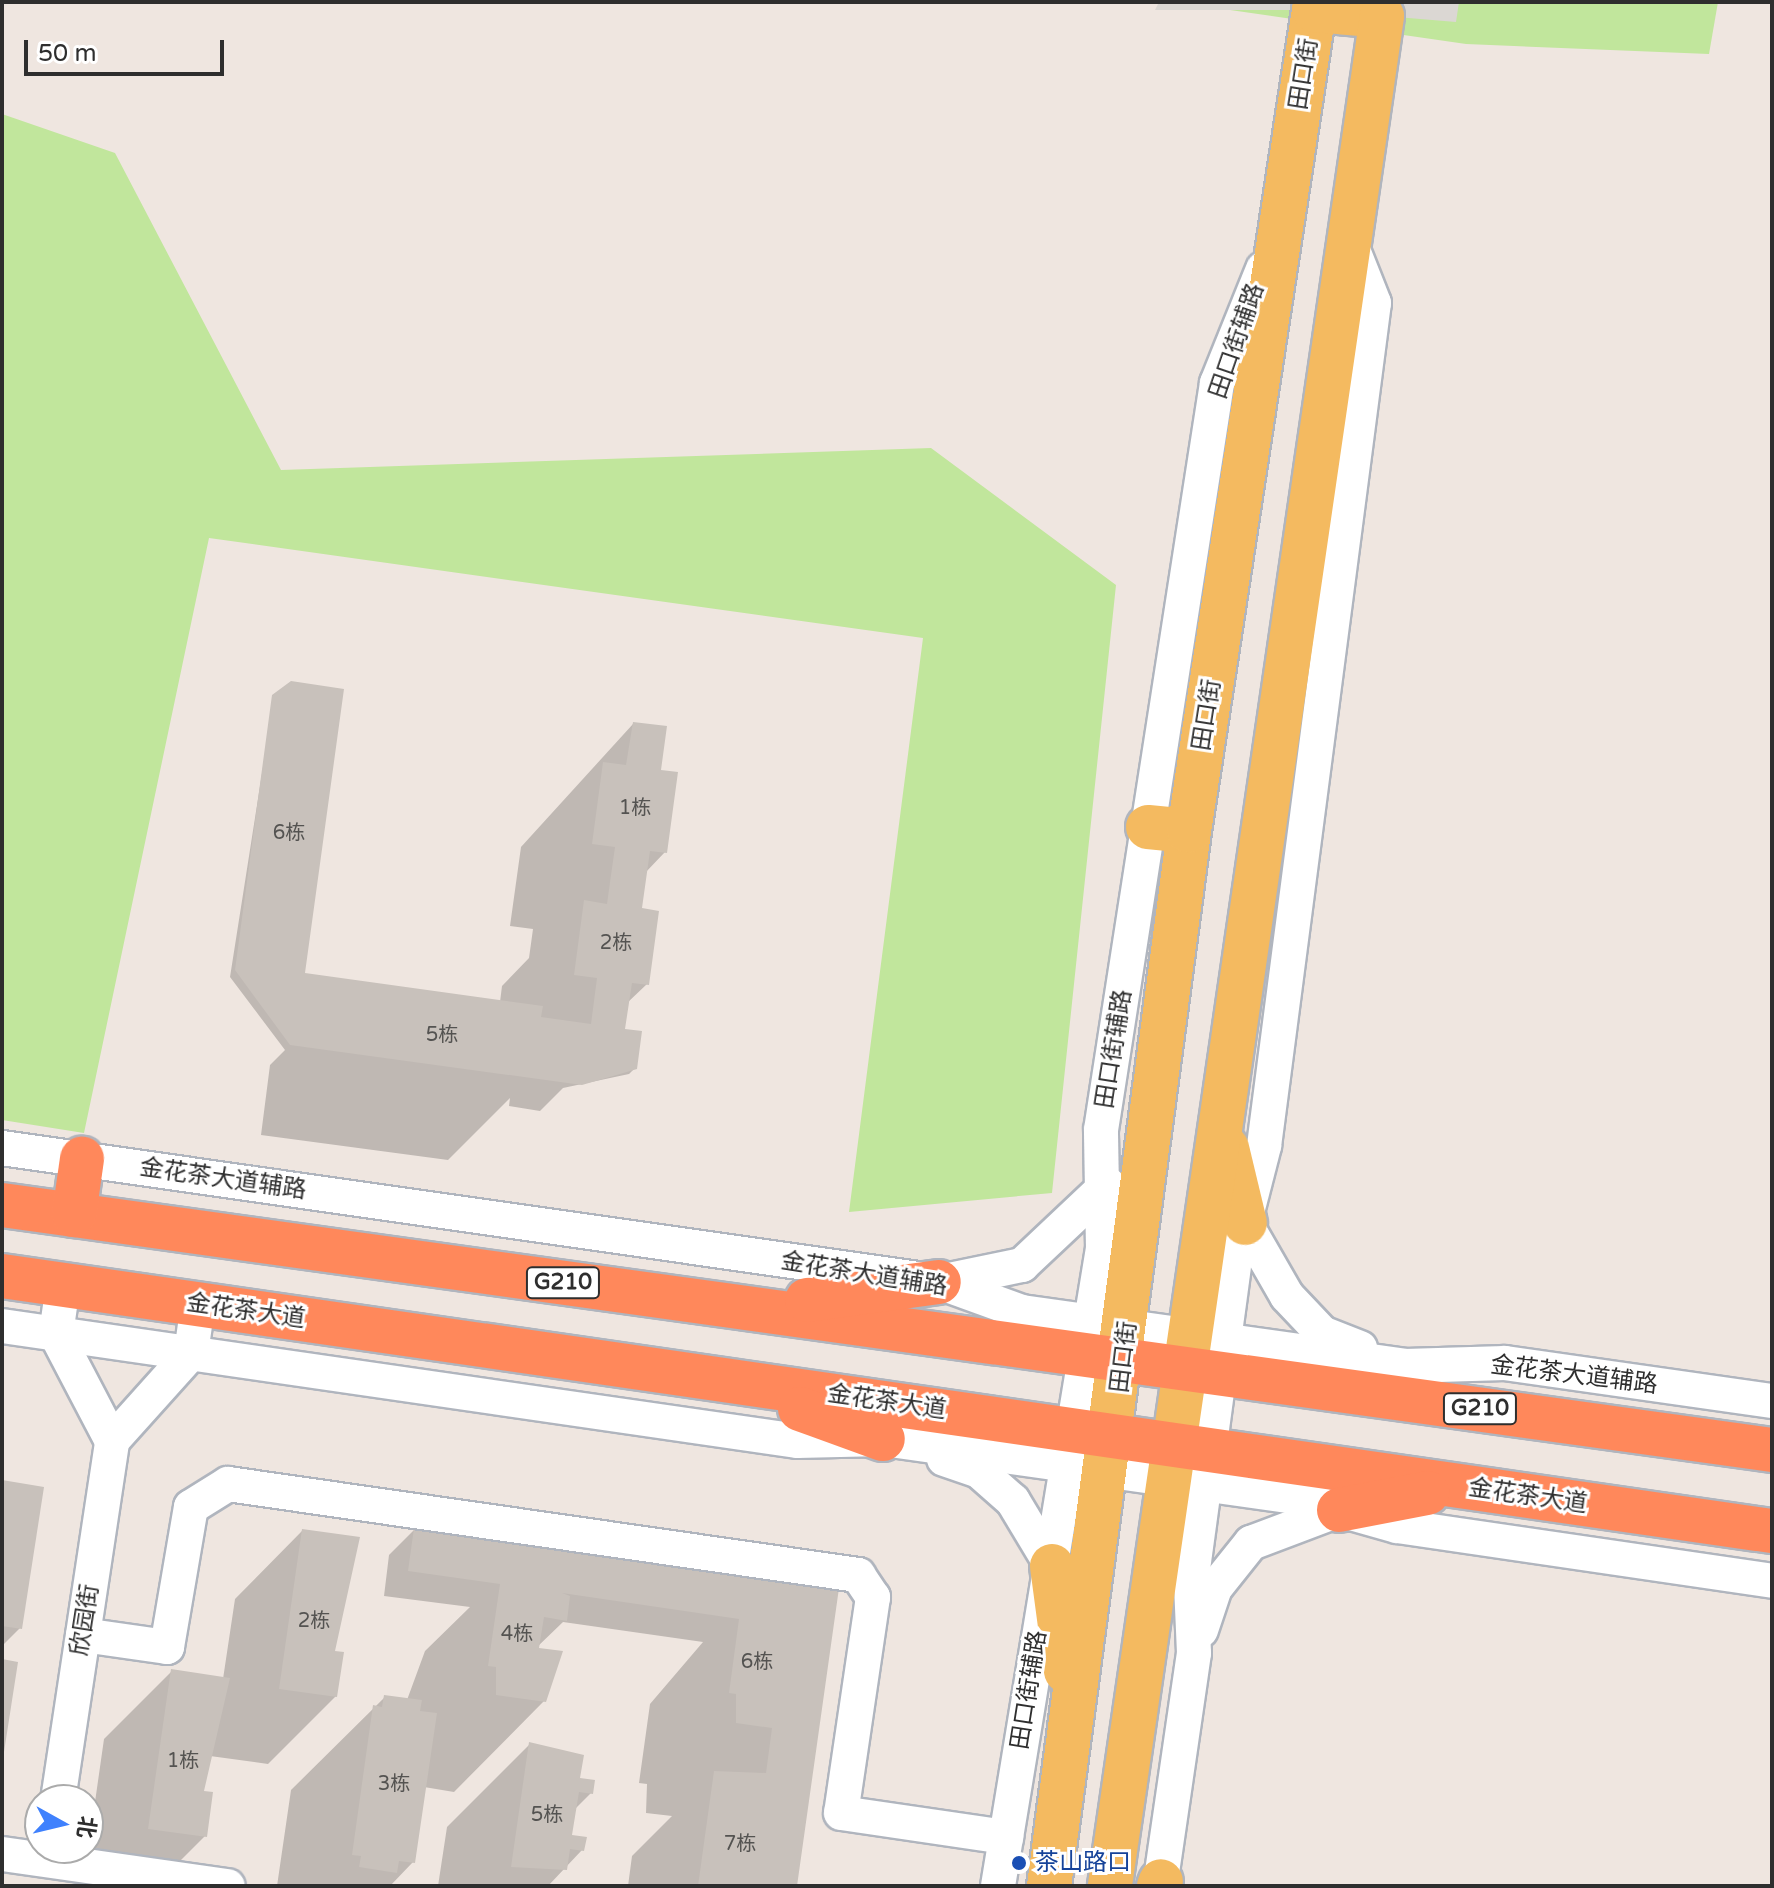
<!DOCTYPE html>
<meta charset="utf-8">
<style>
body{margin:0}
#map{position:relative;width:1774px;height:1888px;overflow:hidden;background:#efe6e0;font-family:"Varela Round","Noto Sans SC",sans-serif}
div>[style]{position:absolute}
.green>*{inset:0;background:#c1e69c}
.plaza>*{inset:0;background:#dbd7d3}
.shadow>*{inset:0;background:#0003}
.building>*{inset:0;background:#c8c1bb}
.roads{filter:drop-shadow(2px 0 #b0b5be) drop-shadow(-2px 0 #b0b5be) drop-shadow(0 2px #b0b5be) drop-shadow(0 -2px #b0b5be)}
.minor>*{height:34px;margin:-17px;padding:0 17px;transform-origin:17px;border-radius:17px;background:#fff}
.major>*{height:44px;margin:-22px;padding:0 22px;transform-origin:22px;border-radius:22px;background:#f4ba60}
.highway>*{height:44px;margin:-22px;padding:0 22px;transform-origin:22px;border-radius:22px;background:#ff885b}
.dots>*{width:22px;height:22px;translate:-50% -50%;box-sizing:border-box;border:4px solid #fff;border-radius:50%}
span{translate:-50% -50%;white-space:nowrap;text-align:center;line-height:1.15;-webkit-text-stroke:6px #fff;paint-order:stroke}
.number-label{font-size:20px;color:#545351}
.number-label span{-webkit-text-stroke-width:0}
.shield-label span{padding:2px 6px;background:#fff;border:2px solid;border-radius:6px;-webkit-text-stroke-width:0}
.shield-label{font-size:22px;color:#2e2e2e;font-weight:700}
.street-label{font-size:24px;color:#2e2e2e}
.transit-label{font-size:24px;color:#164399}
.left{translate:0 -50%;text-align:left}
.frame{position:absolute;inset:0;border:4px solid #2e2e2e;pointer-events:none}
.north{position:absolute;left:24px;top:1784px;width:80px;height:80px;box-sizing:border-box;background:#fff;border:2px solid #ababab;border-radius:50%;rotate:98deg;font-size:22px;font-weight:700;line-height:32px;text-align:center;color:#2e2e2e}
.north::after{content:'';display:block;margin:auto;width:28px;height:36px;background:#3f81fd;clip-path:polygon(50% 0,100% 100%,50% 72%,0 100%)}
.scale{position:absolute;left:24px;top:40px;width:200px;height:36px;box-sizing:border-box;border:4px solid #2e2e2e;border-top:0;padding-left:10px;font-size:24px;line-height:28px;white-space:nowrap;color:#2e2e2e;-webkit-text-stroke:6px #fff;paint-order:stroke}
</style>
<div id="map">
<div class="green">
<div style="clip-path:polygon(1174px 2px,1718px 2px,1709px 54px,1466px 44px)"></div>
<div style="clip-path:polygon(2px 114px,115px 153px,281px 470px,931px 448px,1116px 585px,1052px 1193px,849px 1212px,923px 638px,209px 538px,84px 1133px,2px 1120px)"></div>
</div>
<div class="plaza">
<div style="clip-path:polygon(1159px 2px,1459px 2px,1456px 22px,1313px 10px,1155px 10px)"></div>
</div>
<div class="shadow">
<div style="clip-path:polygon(274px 697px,303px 975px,500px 1002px,502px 986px,529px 958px,533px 929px,510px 926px,521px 847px,633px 724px,658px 771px,665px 852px,645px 873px,639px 910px,647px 984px,626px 1004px,623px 1028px,635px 1068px,629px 1074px,563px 1088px,540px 1111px,509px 1106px,510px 1098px,448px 1160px,261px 1135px,270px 1065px,285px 1050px,230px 977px)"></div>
<div style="clip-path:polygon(2px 1482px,20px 1628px,2px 1646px)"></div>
<div style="clip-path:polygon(414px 1530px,837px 1589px,795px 1886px,628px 1886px,632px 1856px,672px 1816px,646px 1813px,647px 1784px,639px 1783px,650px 1704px,703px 1642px,563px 1622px,535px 1649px,544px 1701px,454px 1792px,424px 1787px,413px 1862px,390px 1886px,277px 1886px,291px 1790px,385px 1697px,407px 1700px,425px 1651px,470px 1607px,384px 1596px,389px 1555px)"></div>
<div style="clip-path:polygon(302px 1531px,333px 1653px,336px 1696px,268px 1764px,210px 1756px,202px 1792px,205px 1836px,155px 1886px,83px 1886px,104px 1739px,172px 1671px,223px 1679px,235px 1599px)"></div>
<div style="clip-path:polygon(530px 1744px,591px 1793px,574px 1810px,570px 1837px,582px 1850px,548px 1886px,438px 1886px,447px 1827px)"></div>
</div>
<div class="building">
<div style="clip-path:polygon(291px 681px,344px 689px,305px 973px,543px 1006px,541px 1017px,591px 1024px,597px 978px,574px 975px,584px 900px,607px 904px,611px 875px,615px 847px,592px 844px,603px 762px,626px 765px,633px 722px,667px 726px,661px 770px,678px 772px,667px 853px,650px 851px,642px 908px,659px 911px,649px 985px,632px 983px,625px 1029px,642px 1031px,637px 1069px,582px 1085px,290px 1045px,235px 970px,272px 695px)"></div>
<div style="clip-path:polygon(2px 1480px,44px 1487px,22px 1629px,2px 1626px)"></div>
<div style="clip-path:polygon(414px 1528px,839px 1588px,797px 1886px,698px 1886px,714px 1771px,766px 1773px,772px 1728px,736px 1723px,736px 1694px,729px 1693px,739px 1619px,562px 1593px,570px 1596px,567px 1621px,544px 1617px,539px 1648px,563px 1651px,546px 1702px,496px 1695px,496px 1667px,488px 1666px,500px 1584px,408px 1571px)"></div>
<div style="clip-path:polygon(302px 1529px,360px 1537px,335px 1651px,344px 1652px,337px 1697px,279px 1689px)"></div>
<div style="clip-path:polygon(2px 1659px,18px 1662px,4px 1752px,2px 1752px)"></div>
<div style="clip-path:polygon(171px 1669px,230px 1678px,204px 1791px,213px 1792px,207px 1837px,148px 1829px)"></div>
<div style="clip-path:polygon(384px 1695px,422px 1700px,420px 1711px,437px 1713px,415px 1863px,399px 1861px,397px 1873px,359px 1867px,361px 1856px,352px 1855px,373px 1705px,382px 1707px)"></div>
<div style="clip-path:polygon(529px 1742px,584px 1755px,580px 1778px,595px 1780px,593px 1794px,579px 1792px,572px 1835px,587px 1837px,584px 1851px,570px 1849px,567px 1870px,511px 1867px)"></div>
</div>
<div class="roads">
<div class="minor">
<div style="left:2px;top:1148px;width:947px;rotate:8.14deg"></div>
<div style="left:939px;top:1282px;width:88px;rotate:19.9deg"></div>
<div style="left:1022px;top:1312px;width:387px;rotate:8deg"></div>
<div style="left:1405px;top:1366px;width:100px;rotate:-1.7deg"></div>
<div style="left:1505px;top:1363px;width:270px;rotate:8.1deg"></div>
<div style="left:1245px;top:1223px;width:84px;rotate:60.1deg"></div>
<div style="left:1287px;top:1296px;width:51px;rotate:46.6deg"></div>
<div style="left:1322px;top:1333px;width:41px;rotate:21.5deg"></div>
<div style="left:940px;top:1282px;width:84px;rotate:-11.7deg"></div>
<div style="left:1022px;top:1265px;width:118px;rotate:-43.3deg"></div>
<div style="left:63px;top:1285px;width:49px;rotate:98.1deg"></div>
<div style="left:56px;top:1334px;width:121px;rotate:62.4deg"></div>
<div style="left:112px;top:1441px;width:118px;rotate:-48.1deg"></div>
<div style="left:191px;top:1353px;width:49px;rotate:-81.9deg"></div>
<div style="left:2px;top:1326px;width:803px;rotate:8.23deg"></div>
<div style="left:797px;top:1441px;width:86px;rotate:-1.3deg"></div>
<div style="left:883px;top:1439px;width:412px;rotate:8deg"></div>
<div style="left:1291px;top:1496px;width:110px;rotate:15.8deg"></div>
<div style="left:1397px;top:1526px;width:379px;rotate:8.3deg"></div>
<div style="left:944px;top:1459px;width:37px;rotate:19deg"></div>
<div style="left:979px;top:1471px;width:45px;rotate:41.4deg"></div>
<div style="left:1013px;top:1501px;width:76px;rotate:59deg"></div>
<div style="left:1201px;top:1630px;width:44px;rotate:-71.6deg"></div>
<div style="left:1215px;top:1588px;width:58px;rotate:-51.3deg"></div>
<div style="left:1251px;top:1543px;width:94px;rotate:-20.6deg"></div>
<div style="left:83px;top:1635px;width:85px;rotate:8.1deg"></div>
<div style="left:167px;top:1647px;width:142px;rotate:-80.3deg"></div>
<div style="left:191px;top:1507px;width:44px;rotate:-31.9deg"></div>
<div style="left:228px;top:1484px;width:637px;rotate:8.22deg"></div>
<div style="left:858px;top:1575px;width:27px;rotate:56deg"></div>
<div style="left:873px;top:1597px;width:218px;rotate:98.4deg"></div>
<div style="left:841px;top:1813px;width:167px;rotate:8.3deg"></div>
<div style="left:58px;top:1800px;width:363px;rotate:-81.4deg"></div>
<div style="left:2px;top:1854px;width:228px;rotate:8.1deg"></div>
<div style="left:998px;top:1886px;width:647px;rotate:-80.65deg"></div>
<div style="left:1103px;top:1248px;width:118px;rotate:-91deg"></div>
<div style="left:1101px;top:1130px;width:756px;rotate:-81.17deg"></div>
<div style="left:1217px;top:383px;width:123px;rotate:-68deg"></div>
<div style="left:1160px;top:1886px;width:235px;rotate:-81.7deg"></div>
<div style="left:1194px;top:1653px;width:69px;rotate:-92.5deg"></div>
<div style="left:1191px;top:1584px;width:328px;rotate:-82.3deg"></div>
<div style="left:1235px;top:1259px;width:117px;rotate:-75.6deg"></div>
<div style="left:1264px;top:1146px;width:850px;rotate:-82.57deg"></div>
<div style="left:1374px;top:303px;width:68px;rotate:-111.6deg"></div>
</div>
<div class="major">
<div style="left:1148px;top:827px;width:41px;rotate:5.6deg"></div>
<div style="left:1227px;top:1148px;width:77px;rotate:76.5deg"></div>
<div style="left:1052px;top:1566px;width:106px;rotate:82.4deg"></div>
<div style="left:1049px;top:1886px;width:1064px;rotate:-82.44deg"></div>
<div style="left:1189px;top:831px;width:830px;rotate:-81.34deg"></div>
<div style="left:1314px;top:10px;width:68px;rotate:5deg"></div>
<div style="left:1382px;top:16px;width:1890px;rotate:98.28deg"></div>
<div style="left:1159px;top:1886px;width:5px;rotate:-68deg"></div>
</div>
<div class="highway">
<div style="left:2px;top:1205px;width:1787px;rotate:7.88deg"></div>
<div style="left:74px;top:1215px;width:57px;rotate:-81.9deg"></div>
<div style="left:2px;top:1276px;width:1788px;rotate:8.2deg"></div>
<div style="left:807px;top:1300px;width:133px;rotate:-7.8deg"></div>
<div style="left:800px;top:1409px;width:88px;rotate:19.9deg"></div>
<div style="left:1339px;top:1510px;width:90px;rotate:-10.9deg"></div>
</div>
</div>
<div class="dots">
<div style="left:1019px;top:1863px;background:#1a4fb4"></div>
</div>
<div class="number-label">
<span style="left:635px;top:808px">1栋</span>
<span style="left:289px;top:833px">6栋</span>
<span style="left:616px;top:943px">2栋</span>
<span style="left:442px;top:1035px">5栋</span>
<span style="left:314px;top:1621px">2栋</span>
<span style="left:517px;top:1634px">4栋</span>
<span style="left:757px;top:1662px">6栋</span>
<span style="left:183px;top:1761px">1栋</span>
<span style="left:394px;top:1784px">3栋</span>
<span style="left:547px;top:1815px">5栋</span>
<span style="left:740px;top:1844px">7栋</span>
</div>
<div class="shield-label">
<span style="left:563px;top:1283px">G210</span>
<span style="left:1480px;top:1409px">G210</span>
</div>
<div class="street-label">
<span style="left:1304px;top:74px;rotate:-81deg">田口街</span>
<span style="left:1237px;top:341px;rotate:-71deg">田口街辅路</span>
<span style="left:1207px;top:715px;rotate:-81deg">田口街</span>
<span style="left:1114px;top:1049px;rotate:-81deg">田口街辅路</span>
<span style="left:223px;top:1179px;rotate:8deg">金花茶大道辅路</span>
<span style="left:864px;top:1274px;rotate:9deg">金花茶大道辅路</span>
<span style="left:246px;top:1311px;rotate:8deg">金花茶大道</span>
<span style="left:1124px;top:1357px;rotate:-83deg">田口街</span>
<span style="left:1574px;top:1375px;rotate:7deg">金花茶大道辅路</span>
<span style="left:887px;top:1402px;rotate:8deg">金花茶大道</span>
<span style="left:1528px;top:1496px;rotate:8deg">金花茶大道</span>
<span style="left:85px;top:1620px;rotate:-81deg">欣园街</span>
<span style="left:1029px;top:1690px;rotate:-81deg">田口街辅路</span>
</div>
<div class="transit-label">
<span class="left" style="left:1035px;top:1863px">茶山路口</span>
</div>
<div class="frame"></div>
<div class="north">北</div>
<div class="scale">50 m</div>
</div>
